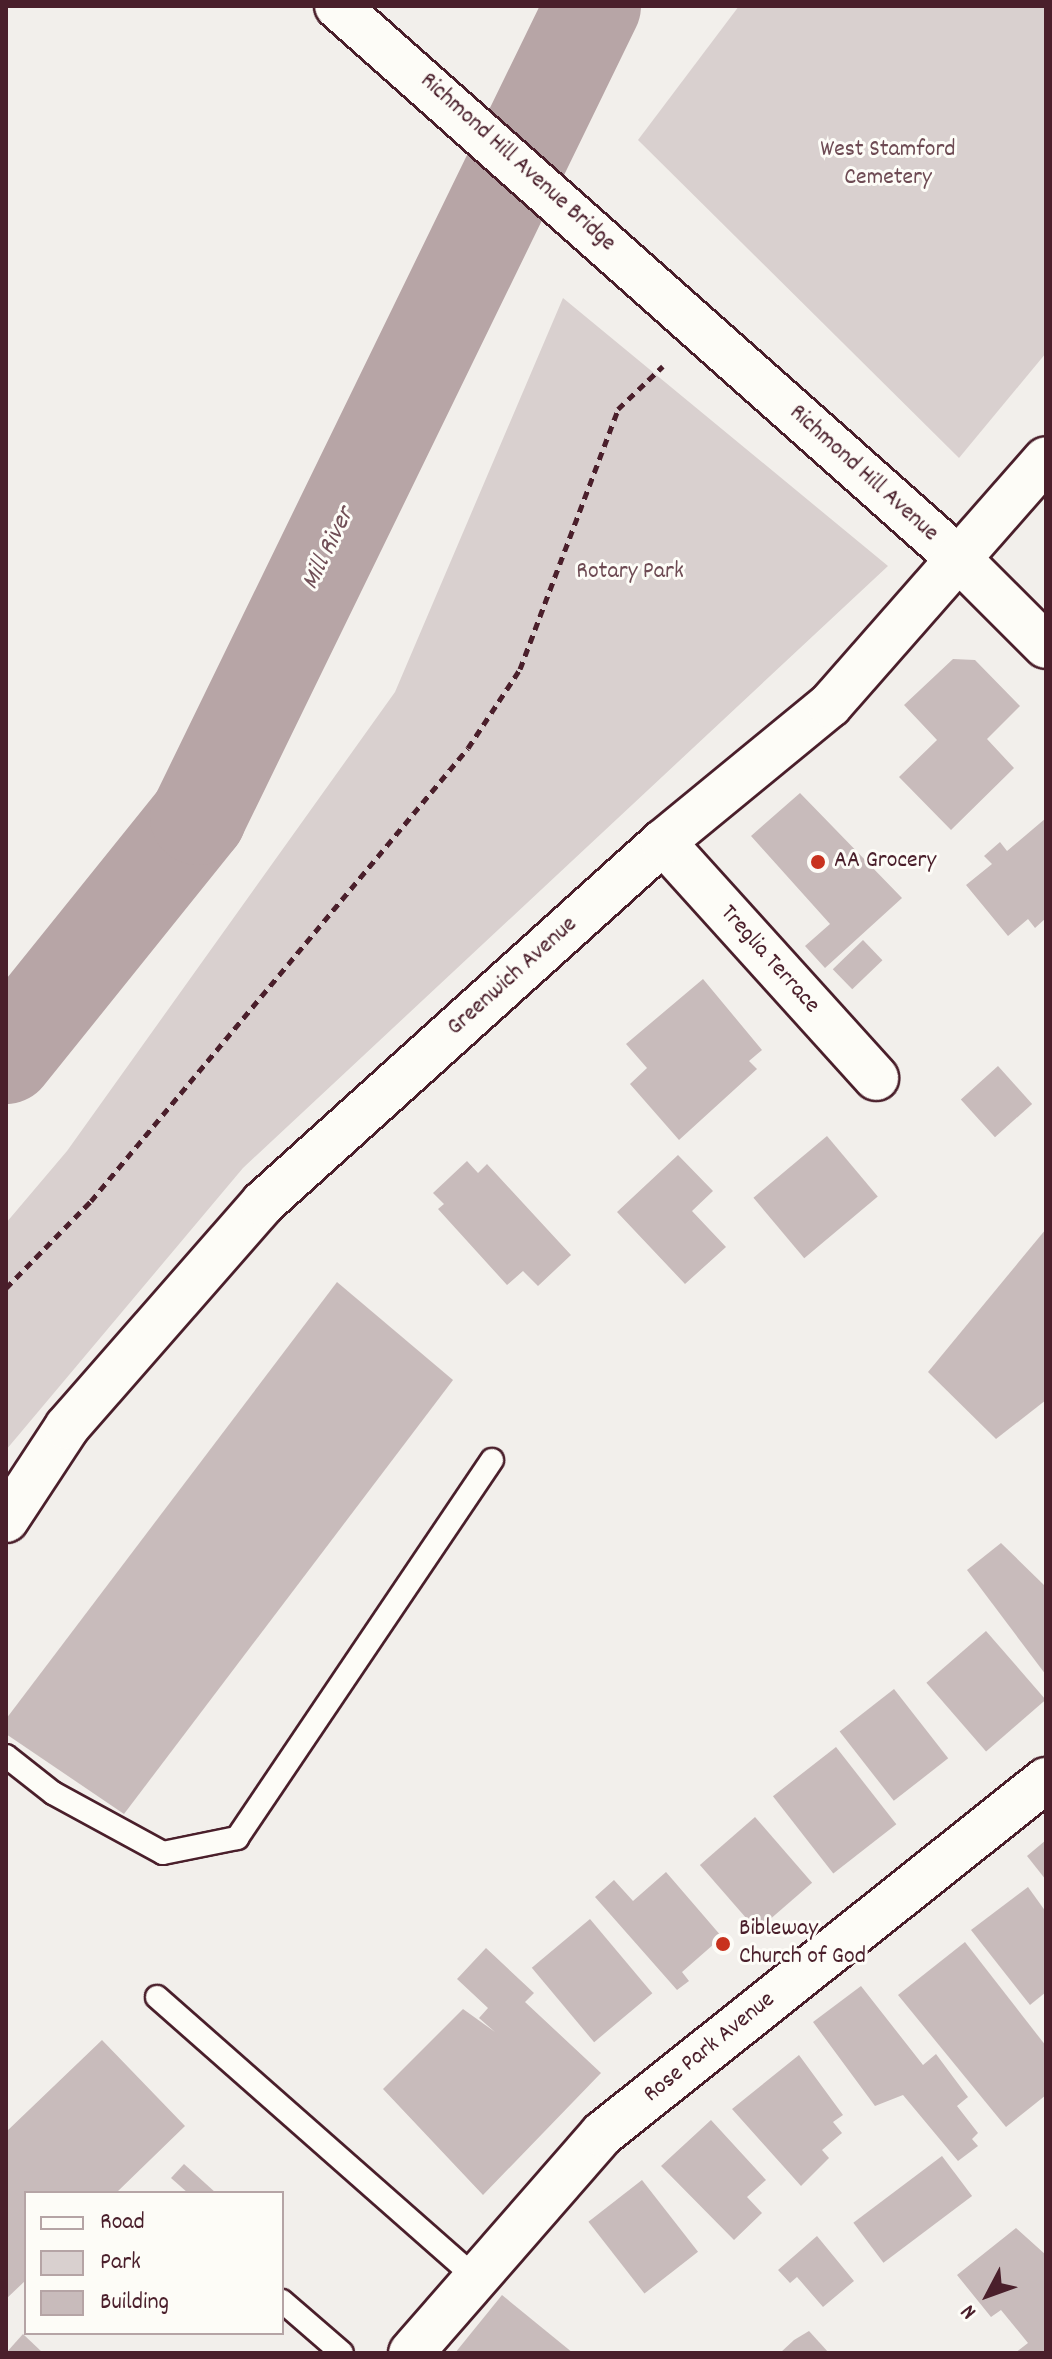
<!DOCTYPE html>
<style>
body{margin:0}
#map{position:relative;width:1052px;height:2359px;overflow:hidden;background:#f2efeb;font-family:Dekko,sans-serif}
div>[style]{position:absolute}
.green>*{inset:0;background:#d9d0cf}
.river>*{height:96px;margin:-48px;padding:0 48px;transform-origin:48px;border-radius:48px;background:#b7a5a6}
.building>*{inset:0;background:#c8bbbb;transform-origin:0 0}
.path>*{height:5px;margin-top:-2.5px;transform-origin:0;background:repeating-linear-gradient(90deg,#4a1f2b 0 8px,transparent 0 14px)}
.roads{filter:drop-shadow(2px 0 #4a1f2b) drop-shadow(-2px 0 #4a1f2b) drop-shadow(0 2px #4a1f2b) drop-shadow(0 -2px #4a1f2b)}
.lane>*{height:22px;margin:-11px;padding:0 11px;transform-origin:11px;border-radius:11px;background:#fdfcf7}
.street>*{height:44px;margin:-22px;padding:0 22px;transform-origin:22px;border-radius:22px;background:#fdfcf7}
.secondary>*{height:44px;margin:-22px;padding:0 22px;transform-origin:22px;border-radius:22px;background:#fdfcf7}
.dots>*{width:22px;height:22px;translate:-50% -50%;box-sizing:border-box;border:4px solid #fdfcf7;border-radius:50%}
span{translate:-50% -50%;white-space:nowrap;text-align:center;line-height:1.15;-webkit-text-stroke:6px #fdfcf7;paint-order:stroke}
.park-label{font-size:24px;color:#6e4b54}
.street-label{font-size:24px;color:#4a1f2b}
.poi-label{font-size:24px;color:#4a1f2b}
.left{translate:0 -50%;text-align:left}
.water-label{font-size:26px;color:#704e56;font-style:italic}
.frame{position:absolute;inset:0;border:8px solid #4a1f2b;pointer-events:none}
.legend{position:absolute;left:24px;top:2191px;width:260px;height:144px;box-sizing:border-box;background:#fdfcf7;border:2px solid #b5a4a5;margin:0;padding:10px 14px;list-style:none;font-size:24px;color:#4a1f2b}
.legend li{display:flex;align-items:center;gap:16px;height:40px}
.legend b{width:40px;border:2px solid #b5a4a5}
.north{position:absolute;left:948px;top:2255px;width:80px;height:80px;-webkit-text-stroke:6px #fdfcf7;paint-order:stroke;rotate:229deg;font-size:22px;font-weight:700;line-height:32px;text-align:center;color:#4a1f2b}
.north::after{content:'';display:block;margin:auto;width:28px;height:36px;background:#4a1f2b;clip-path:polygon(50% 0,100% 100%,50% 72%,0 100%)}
</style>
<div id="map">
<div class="green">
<div style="clip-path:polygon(739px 6px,1046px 6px,1046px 353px,959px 458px,638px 140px)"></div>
<div style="clip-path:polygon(563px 298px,888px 566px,243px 1168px,6px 1450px,6px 1223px,67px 1151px,395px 692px)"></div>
</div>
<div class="river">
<div style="left:6px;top:1056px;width:307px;rotate:-51.2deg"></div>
<div style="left:198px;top:817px;width:902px;rotate:-64.03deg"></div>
</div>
<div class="building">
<div style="clip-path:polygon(953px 659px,975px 660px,1020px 706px,987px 739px,1014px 768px,951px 830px,899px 777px,937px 740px,904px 705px)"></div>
<div style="clip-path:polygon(800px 793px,902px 898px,825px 968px,805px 946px,830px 924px,751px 836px)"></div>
<div style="clip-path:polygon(1046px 818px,1046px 918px,1035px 928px,1028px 919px,1008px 936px,966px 885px,992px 864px,984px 856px,1000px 842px,1007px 851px)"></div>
<div style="left:863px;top:940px;width:28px;height:42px;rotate:46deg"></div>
<div style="clip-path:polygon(703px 979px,762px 1050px,749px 1061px,757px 1069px,679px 1140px,630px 1084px,647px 1068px,626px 1044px)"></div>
<div style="left:998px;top:1066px;width:51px;height:50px;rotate:48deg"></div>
<div style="left:827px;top:1136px;width:79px;height:96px;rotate:50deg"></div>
<div style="clip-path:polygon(678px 1155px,713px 1191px,692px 1211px,726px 1247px,685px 1284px,617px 1212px)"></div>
<div style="clip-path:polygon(467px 1161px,478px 1173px,487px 1164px,571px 1255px,538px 1286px,523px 1271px,507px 1285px,438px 1209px,444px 1204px,433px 1193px)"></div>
<div style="clip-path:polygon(1046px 1229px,1046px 1400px,996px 1439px,928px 1372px)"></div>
<div style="clip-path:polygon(337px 1282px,453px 1380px,124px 1814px,6px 1734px,6px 1719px)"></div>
<div style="clip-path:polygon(1001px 1543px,1046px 1587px,1046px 1675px,967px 1570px)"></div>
<div style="left:986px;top:1631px;width:91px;height:79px;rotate:49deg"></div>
<div style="left:894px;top:1689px;width:88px;height:69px;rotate:52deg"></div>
<div style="left:836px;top:1747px;width:98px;height:80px;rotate:52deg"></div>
<div style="left:755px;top:1817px;width:87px;height:73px;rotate:49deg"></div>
<div style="clip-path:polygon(1046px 1840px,1046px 1880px,1027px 1856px)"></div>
<div style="clip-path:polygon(666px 1872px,722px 1937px,682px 1972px,689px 1981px,677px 1990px,595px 1897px,614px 1880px,633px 1901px)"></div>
<div style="clip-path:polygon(1028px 1887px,1046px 1912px,1046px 1992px,1030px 2005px,971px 1930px)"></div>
<div style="left:590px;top:1919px;width:97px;height:76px;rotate:50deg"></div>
<div style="clip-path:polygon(965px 1942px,1046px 2046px,1046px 2095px,1006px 2127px,898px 1995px)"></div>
<div style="clip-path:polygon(486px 1948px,534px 1993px,525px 2002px,601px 2073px,483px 2195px,383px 2089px,463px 2009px,495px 2032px,479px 2018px,488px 2008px,457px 1979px)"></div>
<div style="clip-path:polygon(861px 1986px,923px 2065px,936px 2054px,968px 2097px,957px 2106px,978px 2133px,972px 2139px,978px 2146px,958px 2161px,903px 2095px,875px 2106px,813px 2022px)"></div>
<div style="clip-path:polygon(102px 2040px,185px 2126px,116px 2193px,26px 2193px,26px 2280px,6px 2299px,6px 2132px)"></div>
<div style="clip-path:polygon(799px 2055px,843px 2115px,833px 2122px,842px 2133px,822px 2150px,829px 2158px,801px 2186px,732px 2109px)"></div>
<div style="clip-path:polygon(711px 2120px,766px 2180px,747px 2197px,762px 2213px,734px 2240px,661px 2166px)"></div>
<div style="left:942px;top:2156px;width:50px;height:111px;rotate:53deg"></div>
<div style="clip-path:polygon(184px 2164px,216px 2193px,188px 2193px,171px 2178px)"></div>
<div style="left:642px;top:2180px;width:91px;height:68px;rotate:52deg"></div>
<div style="clip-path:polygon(1016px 2228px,1046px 2255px,1046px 2353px,1015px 2353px,1028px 2343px,1001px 2310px,991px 2317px,957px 2275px)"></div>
<div style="clip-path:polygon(817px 2236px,854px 2281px,823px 2307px,797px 2277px,790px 2283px,778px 2270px)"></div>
<div style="clip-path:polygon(502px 2295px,573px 2353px,455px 2353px)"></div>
<div style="clip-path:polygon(809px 2331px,829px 2353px,780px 2353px,794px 2340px)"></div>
<div style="clip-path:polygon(23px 2334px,43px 2353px,6px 2353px)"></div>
</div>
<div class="path">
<div style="left:6px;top:1288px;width:122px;rotate:-45.7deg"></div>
<div style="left:91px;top:1201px;width:589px;rotate:-50.23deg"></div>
<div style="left:468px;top:748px;width:95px;rotate:-56.6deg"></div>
<div style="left:520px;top:669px;width:278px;rotate:-69.3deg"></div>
<div style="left:618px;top:409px;width:62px;rotate:-43.7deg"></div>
</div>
<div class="roads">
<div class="lane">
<div style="left:6px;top:1756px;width:60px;rotate:38.2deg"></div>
<div style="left:53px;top:1793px;width:125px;rotate:28.6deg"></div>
<div style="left:163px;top:1853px;width:76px;rotate:-11.5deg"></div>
<div style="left:237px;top:1838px;width:456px;rotate:-56deg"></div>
<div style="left:157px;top:1997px;width:422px;rotate:41.4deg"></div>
<div style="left:282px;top:2301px;width:79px;rotate:40.9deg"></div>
</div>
<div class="street">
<div style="left:337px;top:6px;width:835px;rotate:41.65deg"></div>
<div style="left:961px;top:561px;width:120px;rotate:45deg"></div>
<div style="left:663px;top:842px;width:318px;rotate:47.9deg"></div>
<div style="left:411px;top:2353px;width:291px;rotate:-48.9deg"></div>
<div style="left:602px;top:2134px;width:568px;rotate:-38.57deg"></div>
</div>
<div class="secondary">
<div style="left:6px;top:1520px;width:111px;rotate:-56.7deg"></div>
<div style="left:67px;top:1427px;width:298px;rotate:-48.8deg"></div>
<div style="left:263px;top:1203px;width:539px;rotate:-42.07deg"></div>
<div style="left:663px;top:842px;width:216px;rotate:-39.4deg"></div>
<div style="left:830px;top:705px;width:327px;rotate:-48.7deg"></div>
</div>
</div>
<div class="dots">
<div style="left:818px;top:862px;background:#c8321e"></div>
<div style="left:723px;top:1944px;background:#c8321e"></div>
</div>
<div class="park-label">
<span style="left:888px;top:165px">West Stamford<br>Cemetery</span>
<span style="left:630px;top:573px">Rotary Park</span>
</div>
<div class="street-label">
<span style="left:517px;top:163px;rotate:42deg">Richmond Hill Avenue Bridge</span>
<span style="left:863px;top:474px;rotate:42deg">Richmond Hill Avenue</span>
<span style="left:769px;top:960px;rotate:48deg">Treglia Terrace</span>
<span style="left:513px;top:977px;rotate:-42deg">Greenwich Avenue</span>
<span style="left:710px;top:2048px;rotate:-39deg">Rose Park Avenue</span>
</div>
<div class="poi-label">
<span class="left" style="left:834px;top:862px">AA Grocery</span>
<span class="left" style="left:739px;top:1944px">Bibleway<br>Church of God</span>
</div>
<div class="water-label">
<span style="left:329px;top:549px;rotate:-64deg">Mill River</span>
</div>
<div class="frame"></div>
<ul class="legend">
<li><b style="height:10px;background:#fdfcf7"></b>Road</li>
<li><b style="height:22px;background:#d9d0cf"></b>Park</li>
<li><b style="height:22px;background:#c8bbbb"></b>Building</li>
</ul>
<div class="north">N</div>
</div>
